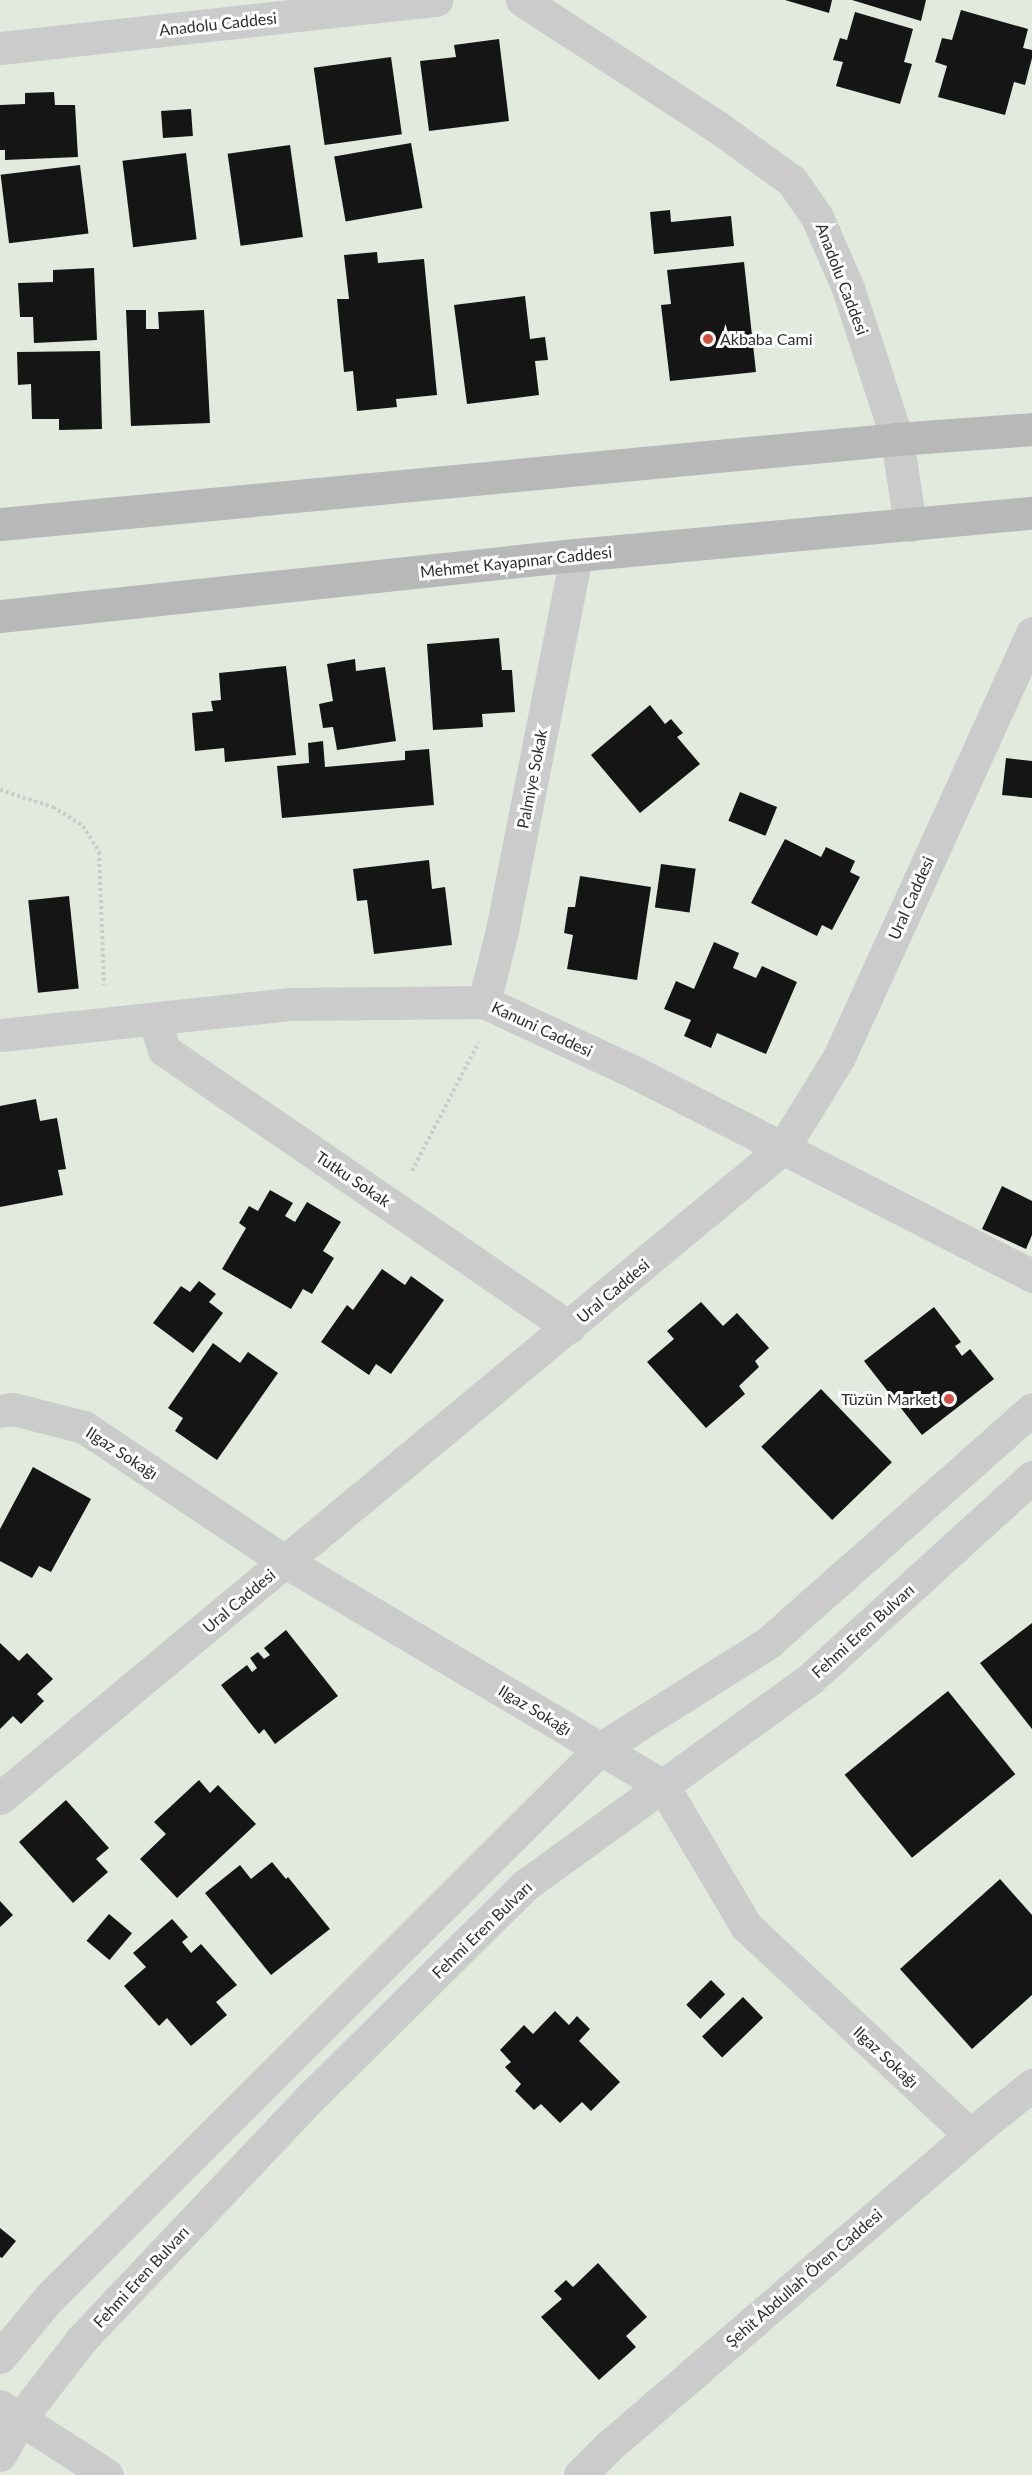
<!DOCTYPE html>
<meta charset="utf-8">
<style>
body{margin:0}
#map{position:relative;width:1032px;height:2475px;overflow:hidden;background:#fff;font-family:Lato,sans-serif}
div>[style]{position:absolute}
.green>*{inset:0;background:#e1eadc;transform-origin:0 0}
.building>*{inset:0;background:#151515;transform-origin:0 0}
.path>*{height:4px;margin-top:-2px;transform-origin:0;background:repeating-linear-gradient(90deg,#cbcbcb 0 3px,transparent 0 6px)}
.minor>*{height:33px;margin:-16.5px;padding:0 16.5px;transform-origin:16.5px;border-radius:16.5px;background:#cbcbcb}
.tertiary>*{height:33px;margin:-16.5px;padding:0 16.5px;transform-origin:16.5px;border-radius:16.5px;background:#cbcbcb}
.secondary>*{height:33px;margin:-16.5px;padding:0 16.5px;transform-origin:16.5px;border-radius:16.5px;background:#b8b8b8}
.dots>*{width:16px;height:16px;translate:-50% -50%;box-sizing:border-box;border:3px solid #fff;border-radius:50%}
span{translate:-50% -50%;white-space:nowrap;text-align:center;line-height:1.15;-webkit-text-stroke:6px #fff;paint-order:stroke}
.street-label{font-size:16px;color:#2e2e2e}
.poi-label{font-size:16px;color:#2e2e2e}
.left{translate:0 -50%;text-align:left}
.right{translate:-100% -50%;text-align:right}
</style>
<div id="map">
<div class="green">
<div style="left:0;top:0;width:1032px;height:2475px"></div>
</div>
<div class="building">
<div style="clip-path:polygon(785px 0,832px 0,829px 13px)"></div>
<div style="clip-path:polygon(852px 0,926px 0,921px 21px)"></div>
<div style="clip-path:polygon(961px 10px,1028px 29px,1023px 48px,1032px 50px,1032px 58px,1025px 85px,1014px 82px,1005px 115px,938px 97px,947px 66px,935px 62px,942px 38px,952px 40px)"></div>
<div style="clip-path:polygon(855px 12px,913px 29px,904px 62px,912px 64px,900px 104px,836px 86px,843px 62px,833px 60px,840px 38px,847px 40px)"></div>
<div style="clip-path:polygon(499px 39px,509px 121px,429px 131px,420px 61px,456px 57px,454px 45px)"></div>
<div style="left:391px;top:57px;width:78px;height:78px;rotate:82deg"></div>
<div style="clip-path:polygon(54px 92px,55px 105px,75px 105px,78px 157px,5px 160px,5px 150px,0 150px,0 105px,25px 104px,25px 93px)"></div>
<div style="left:191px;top:109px;width:27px;height:30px;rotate:86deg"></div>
<div style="left:411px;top:143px;width:66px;height:78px;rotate:80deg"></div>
<div style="left:290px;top:145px;width:93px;height:63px;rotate:82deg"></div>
<div style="left:186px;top:153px;width:87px;height:64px;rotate:83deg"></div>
<div style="left:80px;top:165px;width:69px;height:80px;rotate:83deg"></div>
<div style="clip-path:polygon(670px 210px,671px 222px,731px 216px,734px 246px,654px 254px,650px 212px)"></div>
<div style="clip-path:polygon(377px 252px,378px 263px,424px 259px,437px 395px,396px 399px,397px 407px,357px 411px,353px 371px,344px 372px,337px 299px,349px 299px,344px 255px)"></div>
<div style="clip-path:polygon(744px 262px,756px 372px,670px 381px,661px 305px,671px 304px,667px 270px)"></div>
<div style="clip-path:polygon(94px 268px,97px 340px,34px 343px,33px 317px,20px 317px,18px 283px,53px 282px,53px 270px)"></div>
<div style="clip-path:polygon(525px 296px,530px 339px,545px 337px,548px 360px,535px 361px,539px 395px,467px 404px,454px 305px)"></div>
<div style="clip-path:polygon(126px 310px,146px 310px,146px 329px,159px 329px,158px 312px,204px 310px,210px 423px,131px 426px)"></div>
<div style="clip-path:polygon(100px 351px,102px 429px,59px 430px,59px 419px,32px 419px,31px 384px,18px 385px,17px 352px)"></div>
<div style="clip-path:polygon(499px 638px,502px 670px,512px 670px,515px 712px,482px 714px,483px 727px,433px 730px,427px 644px)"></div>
<div style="clip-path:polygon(355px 659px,356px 671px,385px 667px,396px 741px,337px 750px,333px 727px,323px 728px,319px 704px,333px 701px,327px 664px)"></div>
<div style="clip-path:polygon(286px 666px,296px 755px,225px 762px,224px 748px,195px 751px,192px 713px,213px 711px,211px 701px,221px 700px,219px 673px)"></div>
<div style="clip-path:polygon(650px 705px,665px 724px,671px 719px,683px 733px,677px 737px,700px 764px,640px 813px,591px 755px)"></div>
<div style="clip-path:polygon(323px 741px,325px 767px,405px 760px,405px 751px,429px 749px,434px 805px,282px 818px,277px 766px,309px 763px,308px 743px)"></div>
<div style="clip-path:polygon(1006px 758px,1032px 761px,1032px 798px,1002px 795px)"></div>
<div style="left:740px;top:792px;width:40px;height:31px;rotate:22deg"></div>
<div style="clip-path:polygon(785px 839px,821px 857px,826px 847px,855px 861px,850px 872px,860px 877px,832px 930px,822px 925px,817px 936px,751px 903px)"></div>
<div style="clip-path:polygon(429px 860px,432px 889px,445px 887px,452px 945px,374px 954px,367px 900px,357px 901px,353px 869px)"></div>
<div style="left:661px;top:864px;width:35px;height:44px;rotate:8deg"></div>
<div style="clip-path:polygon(580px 876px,651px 887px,637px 980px,567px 969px,573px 935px,564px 933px,568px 907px,575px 907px)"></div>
<div style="left:69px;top:896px;width:93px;height:41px;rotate:84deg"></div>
<div style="clip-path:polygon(714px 942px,739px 953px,733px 968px,756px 978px,762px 966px,797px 982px,766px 1054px,717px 1033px,711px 1048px,684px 1036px,691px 1020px,664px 1009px,676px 981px,694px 989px)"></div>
<div style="clip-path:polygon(36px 1099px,40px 1121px,57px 1118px,66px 1169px,58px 1170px,63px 1195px,0 1207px,0 1106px)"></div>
<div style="clip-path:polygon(1002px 1186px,1032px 1201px,1032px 1235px,1026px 1249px,982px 1229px)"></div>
<div style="clip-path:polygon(270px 1190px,293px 1203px,285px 1216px,295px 1222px,307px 1202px,341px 1222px,323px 1251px,334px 1258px,312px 1294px,303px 1289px,291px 1309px,222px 1269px,246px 1228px,239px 1223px,249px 1206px,258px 1211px)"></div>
<div style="clip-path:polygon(382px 1269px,405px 1285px,411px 1276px,444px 1300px,391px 1374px,376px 1364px,369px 1375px,321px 1342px,347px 1305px,353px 1310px)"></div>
<div style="clip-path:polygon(199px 1281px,216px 1294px,209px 1302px,223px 1313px,193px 1353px,153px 1323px,181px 1286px,190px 1292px)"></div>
<div style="clip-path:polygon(701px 1302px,723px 1326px,737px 1313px,769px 1348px,755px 1361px,759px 1367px,739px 1386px,745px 1394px,706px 1428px,647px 1362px,674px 1339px,667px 1331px)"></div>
<div style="clip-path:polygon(934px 1307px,961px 1342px,955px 1346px,962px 1356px,970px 1349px,994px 1379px,922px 1435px,864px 1361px)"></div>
<div style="clip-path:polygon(213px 1343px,240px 1363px,248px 1352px,278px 1373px,217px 1460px,175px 1431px,183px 1418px,168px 1408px)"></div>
<div style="left:821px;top:1389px;width:102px;height:83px;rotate:46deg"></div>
<div style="clip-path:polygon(33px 1467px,91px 1499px,51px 1572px,39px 1566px,32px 1578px,0 1561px,0 1529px)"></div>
<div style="clip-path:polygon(1032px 1623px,1032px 1729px,980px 1663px)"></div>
<div style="clip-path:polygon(286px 1630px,338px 1696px,275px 1744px,264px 1729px,259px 1734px,221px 1685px,247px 1665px,252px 1672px,257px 1668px,250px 1658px,258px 1652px,264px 1659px,270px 1655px,264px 1648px)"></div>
<div style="clip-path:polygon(0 1643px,19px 1661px,27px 1653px,53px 1679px,37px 1694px,44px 1701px,21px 1724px,13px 1716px,0 1729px)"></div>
<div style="left:948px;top:1691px;width:107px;height:133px;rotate:51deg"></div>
<div style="clip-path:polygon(199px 1780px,210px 1793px,218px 1785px,256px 1824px,177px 1898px,140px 1859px,166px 1834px,154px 1822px)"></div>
<div style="clip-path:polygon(66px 1800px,109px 1848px,96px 1859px,108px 1872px,73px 1903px,19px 1842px)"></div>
<div style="clip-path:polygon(272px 1862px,286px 1879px,288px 1877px,330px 1929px,271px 1975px,205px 1893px,240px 1865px,251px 1879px)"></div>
<div style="clip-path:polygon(1000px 1879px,1032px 1915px,1032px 1995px,972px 2049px,900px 1969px)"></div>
<div style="clip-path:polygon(0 1901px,13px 1915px,0 1927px)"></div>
<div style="left:109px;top:1914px;width:30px;height:35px;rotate:40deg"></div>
<div style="clip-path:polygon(172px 1919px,188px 1937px,182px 1942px,191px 1953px,201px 1944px,237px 1985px,216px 2002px,227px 2015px,191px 2046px,167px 2018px,159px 2026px,124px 1986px,146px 1967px,133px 1953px)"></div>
<div style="left:711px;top:1980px;width:20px;height:35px;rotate:45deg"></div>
<div style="left:743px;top:1997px;width:29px;height:57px;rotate:46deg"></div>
<div style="clip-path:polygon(555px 2011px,569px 2025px,577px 2016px,590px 2029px,579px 2041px,620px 2082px,591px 2111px,582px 2102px,560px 2123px,541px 2104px,534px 2110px,515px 2091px,521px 2084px,505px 2067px,511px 2062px,500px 2050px,524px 2025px,533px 2034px)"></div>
<div style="clip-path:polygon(0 2228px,16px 2241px,2px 2258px,0 2257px)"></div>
<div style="clip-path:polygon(598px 2263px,647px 2317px,626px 2336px,636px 2347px,599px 2380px,541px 2317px,562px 2299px,554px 2291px,566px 2280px,573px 2287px)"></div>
</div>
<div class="path">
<div style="left:0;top:790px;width:56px;rotate:17.8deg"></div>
<div style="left:53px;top:807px;width:36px;rotate:32deg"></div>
<div style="left:83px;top:826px;width:31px;rotate:58deg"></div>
<div style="left:99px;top:852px;width:133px;rotate:87.8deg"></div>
<div style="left:412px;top:1171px;width:145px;rotate:-62.6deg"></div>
</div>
<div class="minor">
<div style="left:522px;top:0;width:235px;rotate:33deg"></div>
<div style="left:719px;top:128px;width:90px;rotate:36deg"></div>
<div style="left:792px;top:181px;width:44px;rotate:55.2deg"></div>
<div style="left:817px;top:217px;width:77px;rotate:66.4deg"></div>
<div style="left:848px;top:288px;width:159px;rotate:72deg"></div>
<div style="left:897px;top:439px;width:87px;rotate:81.4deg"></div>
<div style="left:0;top:48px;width:439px;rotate:-6.3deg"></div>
<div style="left:484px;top:1002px;width:74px;rotate:-76deg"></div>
<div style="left:502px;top:930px;width:382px;rotate:-78.8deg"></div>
<div style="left:154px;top:1019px;width:33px;rotate:72deg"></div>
<div style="left:164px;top:1050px;width:491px;rotate:34.4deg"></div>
<div style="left:0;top:1035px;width:293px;rotate:-6.1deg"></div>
<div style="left:291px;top:1004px;width:193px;rotate:-0.6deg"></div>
<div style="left:484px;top:1002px;width:168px;rotate:25deg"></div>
<div style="left:636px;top:1073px;width:445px;rotate:27.1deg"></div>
<div style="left:0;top:1411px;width:13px;rotate:-9deg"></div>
<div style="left:13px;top:1409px;width:73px;rotate:14.2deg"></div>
<div style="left:84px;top:1427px;width:243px;rotate:33.8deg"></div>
<div style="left:286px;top:1562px;width:439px;rotate:30.7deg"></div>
<div style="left:663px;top:1786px;width:163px;rotate:59.3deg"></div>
<div style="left:746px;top:1926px;width:306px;rotate:43deg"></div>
<div style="left:0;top:1798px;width:1018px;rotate:-39.7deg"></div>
<div style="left:783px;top:1148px;width:107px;rotate:-58.4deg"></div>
<div style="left:839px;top:1057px;width:466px;rotate:-65.5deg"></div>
<div style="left:0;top:2406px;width:127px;rotate:32.8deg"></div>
<div style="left:580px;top:2475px;width:41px;rotate:-45deg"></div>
<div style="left:609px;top:2446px;width:476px;rotate:-40.7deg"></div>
<div style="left:970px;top:2135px;width:80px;rotate:-38.9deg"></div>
</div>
<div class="tertiary">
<div style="left:0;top:2357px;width:77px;rotate:-50.3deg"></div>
<div style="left:49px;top:2298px;width:778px;rotate:-44.9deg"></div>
<div style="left:600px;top:1749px;width:200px;rotate:-32.3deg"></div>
<div style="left:769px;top:1642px;width:351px;rotate:-41.5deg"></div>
<div style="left:0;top:2455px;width:41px;rotate:-60.9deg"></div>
<div style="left:20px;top:2419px;width:100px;rotate:-52.3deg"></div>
<div style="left:81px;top:2340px;width:339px;rotate:-46.6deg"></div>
<div style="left:314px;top:2094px;width:296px;rotate:-44.7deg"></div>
<div style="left:524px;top:1886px;width:353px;rotate:-35.9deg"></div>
<div style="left:810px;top:1679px;width:300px;rotate:-42.3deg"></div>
</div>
<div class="secondary">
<div style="left:0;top:524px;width:901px;rotate:-5.41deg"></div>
<div style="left:897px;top:439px;width:135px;rotate:-4.2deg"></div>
<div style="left:0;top:616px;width:579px;rotate:-6.05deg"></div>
<div style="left:576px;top:555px;width:458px;rotate:-5.3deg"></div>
</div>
<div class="dots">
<div style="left:708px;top:339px;background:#d54e3f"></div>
<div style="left:949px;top:1399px;background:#d54e3f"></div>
</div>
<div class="street-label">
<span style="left:218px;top:24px;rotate:-6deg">Anadolu Caddesi</span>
<span style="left:842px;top:279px;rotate:69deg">Anadolu Caddesi</span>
<span style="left:516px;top:562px;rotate:-6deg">Mehmet Kayapınar Caddesi</span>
<span style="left:532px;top:779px;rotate:-79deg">Palmiye Sokak</span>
<span style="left:911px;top:898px;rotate:-66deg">Ural Caddesi</span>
<span style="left:542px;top:1029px;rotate:25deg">Kanuni Caddesi</span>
<span style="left:353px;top:1179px;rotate:34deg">Tutku Sokak</span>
<span style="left:613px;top:1291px;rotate:-40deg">Ural Caddesi</span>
<span style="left:122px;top:1453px;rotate:33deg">Ilgaz Sokağı</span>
<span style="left:239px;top:1601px;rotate:-40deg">Ural Caddesi</span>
<span style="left:863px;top:1631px;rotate:-42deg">Fehmi Eren Bulvarı</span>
<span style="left:535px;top:1710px;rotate:31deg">Ilgaz Sokağı</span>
<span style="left:482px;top:1930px;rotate:-44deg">Fehmi Eren Bulvarı</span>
<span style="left:886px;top:2057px;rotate:43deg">Ilgaz Sokağı</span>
<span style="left:141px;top:2277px;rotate:-47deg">Fehmi Eren Bulvarı</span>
<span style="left:804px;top:2278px;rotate:-41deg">Şehit Abdullah Ören Caddesi</span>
</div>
<div class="poi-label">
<span class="left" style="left:720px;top:339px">Akbaba Cami</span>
<span class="right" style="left:937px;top:1399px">Tüzün Market</span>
</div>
</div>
